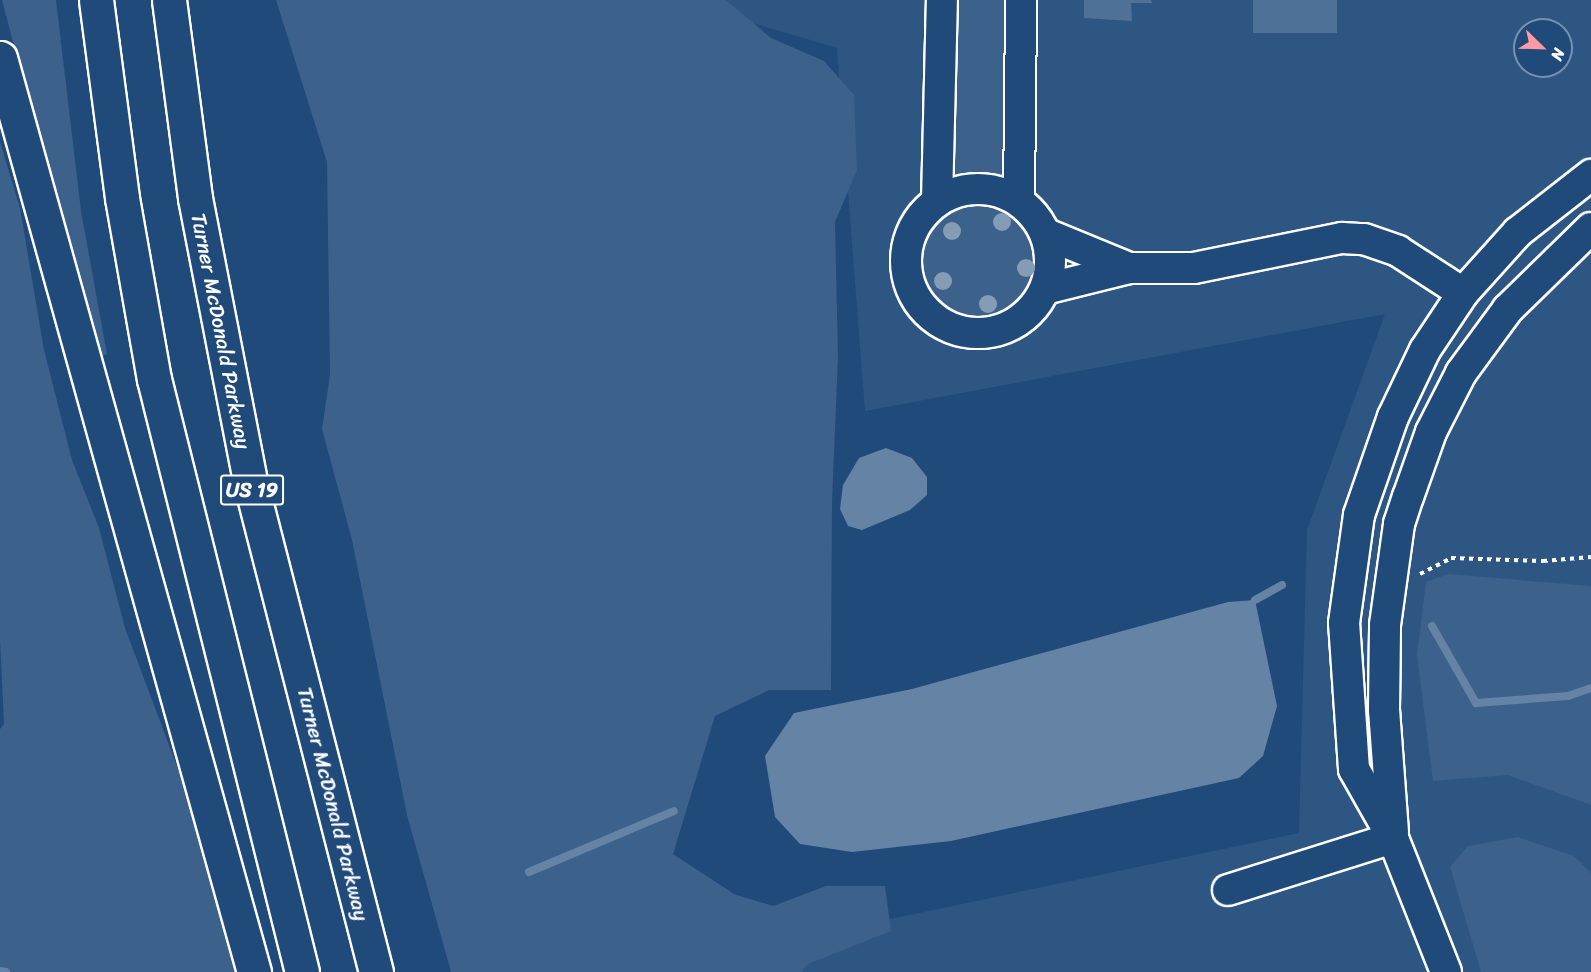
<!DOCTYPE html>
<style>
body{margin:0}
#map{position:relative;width:1591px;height:972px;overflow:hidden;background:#1f4a7a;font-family:Sriracha,sans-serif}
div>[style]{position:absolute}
.built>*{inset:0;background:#2e5683}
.green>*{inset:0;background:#3c618b}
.round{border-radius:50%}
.water>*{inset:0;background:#6583a4}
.stream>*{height:8px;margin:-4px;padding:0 4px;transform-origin:4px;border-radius:4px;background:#6583a4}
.building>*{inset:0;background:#507197;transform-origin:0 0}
.path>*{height:4px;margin-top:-2px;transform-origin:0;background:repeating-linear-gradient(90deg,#fff 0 4.5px,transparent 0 9px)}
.roads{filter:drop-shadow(2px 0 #fff) drop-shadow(-2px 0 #fff) drop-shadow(0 2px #fff) drop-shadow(0 -2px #fff)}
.minor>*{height:30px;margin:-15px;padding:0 15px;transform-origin:15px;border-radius:15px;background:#1f4a7a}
.minor>.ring{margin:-15px;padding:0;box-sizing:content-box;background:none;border:30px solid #1f4a7a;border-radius:50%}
.highway>*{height:33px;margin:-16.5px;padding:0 16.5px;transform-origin:16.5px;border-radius:16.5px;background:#1f4a7a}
.trees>*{width:18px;height:18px;margin:-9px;border-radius:50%;background:#859cb6}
span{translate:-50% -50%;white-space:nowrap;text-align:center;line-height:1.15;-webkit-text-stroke:4.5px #1f4a7a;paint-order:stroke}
.shield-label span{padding:2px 4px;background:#1f4a7a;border:2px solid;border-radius:4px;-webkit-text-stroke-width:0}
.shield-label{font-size:20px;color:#fff;font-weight:700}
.street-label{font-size:21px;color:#fff}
.north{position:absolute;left:1513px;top:18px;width:60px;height:60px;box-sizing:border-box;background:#1f4a7a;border:2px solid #7992af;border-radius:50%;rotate:113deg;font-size:16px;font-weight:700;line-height:24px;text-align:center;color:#fff}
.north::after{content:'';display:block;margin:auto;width:21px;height:27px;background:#ff9aa2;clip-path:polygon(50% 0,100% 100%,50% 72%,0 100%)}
</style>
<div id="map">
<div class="built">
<div style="clip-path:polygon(evenodd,698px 0,1591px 0,1591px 972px,726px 972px,724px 954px,1299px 833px,1307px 530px,1385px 314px,865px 411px,837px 48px,699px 7px,698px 0,1525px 30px,1561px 30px,1561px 66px,1525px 66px,1525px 30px)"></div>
</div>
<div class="green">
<div style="clip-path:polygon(2px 0,56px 0,81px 211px,107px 354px,96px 358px)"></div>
<div style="clip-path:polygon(276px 0,726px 0,771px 38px,824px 61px,854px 95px,857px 170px,835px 222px,838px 357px,832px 502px,831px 690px,769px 690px,715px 716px,673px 854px,734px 894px,773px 906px,826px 886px,885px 886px,891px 931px,808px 964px,801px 972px,451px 972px,407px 815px,352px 540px,322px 429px,330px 375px,327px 162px)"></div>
<div style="clip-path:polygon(950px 0,1013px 0,1007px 183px,981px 177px,954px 183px,948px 179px)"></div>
<div style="clip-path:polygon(0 142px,20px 208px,44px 350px,72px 460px,99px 528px,125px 628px,202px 833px,243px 972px,0 972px,0 729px,4px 724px,0 640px)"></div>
<div class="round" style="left:921px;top:205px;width:116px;height:116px"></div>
<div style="clip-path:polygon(1448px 574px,1591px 586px,1591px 805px,1508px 775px,1433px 781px,1417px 655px,1426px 582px)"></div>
<div style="clip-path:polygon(1518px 837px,1574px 856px,1591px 873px,1591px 972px,1481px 972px,1450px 867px,1468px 846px)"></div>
</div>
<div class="water">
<div style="clip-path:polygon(886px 448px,912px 458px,927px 477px,927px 495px,910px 510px,862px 530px,848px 526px,840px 509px,843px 485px,859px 458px)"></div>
<div style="clip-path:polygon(1255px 600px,1277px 706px,1263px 756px,1239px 778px,951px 841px,852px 852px,800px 844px,775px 817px,765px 756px,794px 713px,912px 689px,1228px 602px)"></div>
</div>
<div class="stream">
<div style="left:1255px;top:600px;width:31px;rotate:-29deg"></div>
<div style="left:1432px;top:626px;width:89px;rotate:60.3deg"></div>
<div style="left:1476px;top:703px;width:92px;rotate:-4.4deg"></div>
<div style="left:1568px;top:696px;width:24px;rotate:-19deg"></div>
<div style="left:529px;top:872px;width:157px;rotate:-22.8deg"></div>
<div style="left:0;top:971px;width:6px;rotate:9deg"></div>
</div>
<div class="building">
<div style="clip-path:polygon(1084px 0,1151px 0,1152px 3px,1131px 3px,1132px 21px,1084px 18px)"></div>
<div style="left:1253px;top:0;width:84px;height:33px"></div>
</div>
<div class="path">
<div style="left:1420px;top:574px;width:35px;rotate:-27deg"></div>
<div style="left:1451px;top:558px;width:92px;rotate:1.9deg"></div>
<div style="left:1543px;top:561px;width:48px;rotate:-4.8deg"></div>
</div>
<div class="roads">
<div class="minor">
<div class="ring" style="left:906px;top:189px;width:114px;height:114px"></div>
<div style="left:1019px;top:200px;width:200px;rotate:-89.4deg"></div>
<div style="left:937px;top:201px;width:201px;rotate:-88.6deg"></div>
<div style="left:1046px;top:234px;width:90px;rotate:22.3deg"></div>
<div style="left:1045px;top:289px;width:87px;rotate:-14deg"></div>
<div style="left:1129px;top:268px;width:65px"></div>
<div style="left:1194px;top:268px;width:151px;rotate:-11.5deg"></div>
<div style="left:1342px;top:238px;width:22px;rotate:3deg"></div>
<div style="left:1364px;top:239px;width:36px;rotate:19deg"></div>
<div style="left:1398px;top:251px;width:77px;rotate:32.9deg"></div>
<div style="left:1393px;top:832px;width:122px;rotate:-94.2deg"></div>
<div style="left:1384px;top:710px;width:85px;rotate:-89.3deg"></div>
<div style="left:1385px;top:625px;width:102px;rotate:-82.1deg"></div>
<div style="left:1399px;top:524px;width:28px;rotate:-72deg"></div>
<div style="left:1408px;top:497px;width:69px;rotate:-70.5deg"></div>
<div style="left:1431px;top:432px;width:66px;rotate:-63deg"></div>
<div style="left:1461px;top:373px;width:79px;rotate:-53.7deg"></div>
<div style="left:1508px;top:309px;width:116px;rotate:-44.3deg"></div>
<div style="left:1228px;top:890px;width:173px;rotate:-17.5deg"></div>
<div style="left:1446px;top:972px;width:144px;rotate:-111.6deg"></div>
<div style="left:1393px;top:838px;width:79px;rotate:-119.5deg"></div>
<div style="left:1354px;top:769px;width:146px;rotate:-93.9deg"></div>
<div style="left:1344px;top:623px;width:109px;rotate:-82.1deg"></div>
<div style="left:1359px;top:515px;width:104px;rotate:-70.9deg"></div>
<div style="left:1393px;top:417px;width:74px;rotate:-64.5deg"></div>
<div style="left:1425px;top:350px;width:69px;rotate:-56.3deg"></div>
<div style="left:1463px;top:293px;width:82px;rotate:-48deg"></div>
<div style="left:1518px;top:232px;width:93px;rotate:-38deg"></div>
</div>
<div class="highway">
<div style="left:96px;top:0;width:200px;rotate:82.5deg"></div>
<div style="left:122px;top:198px;width:184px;rotate:80deg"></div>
<div style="left:154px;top:379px;width:611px;rotate:75.99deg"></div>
<div style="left:169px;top:0;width:200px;rotate:82.5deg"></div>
<div style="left:195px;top:198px;width:288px;rotate:79deg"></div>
<div style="left:250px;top:481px;width:507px;rotate:75.61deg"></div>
<div style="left:0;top:58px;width:949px;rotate:74.47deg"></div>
</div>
</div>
<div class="trees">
<div style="left:1002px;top:222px"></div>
<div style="left:952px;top:231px"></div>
<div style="left:1026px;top:268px"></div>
<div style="left:943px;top:281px"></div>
<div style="left:988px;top:304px"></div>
</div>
<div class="shield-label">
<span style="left:252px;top:490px">US 19</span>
</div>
<div class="street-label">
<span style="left:221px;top:331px;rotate:79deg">Turner McDonald Parkway</span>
<span style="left:333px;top:804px;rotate:76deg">Turner McDonald Parkway</span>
</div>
<div class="north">N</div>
</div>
